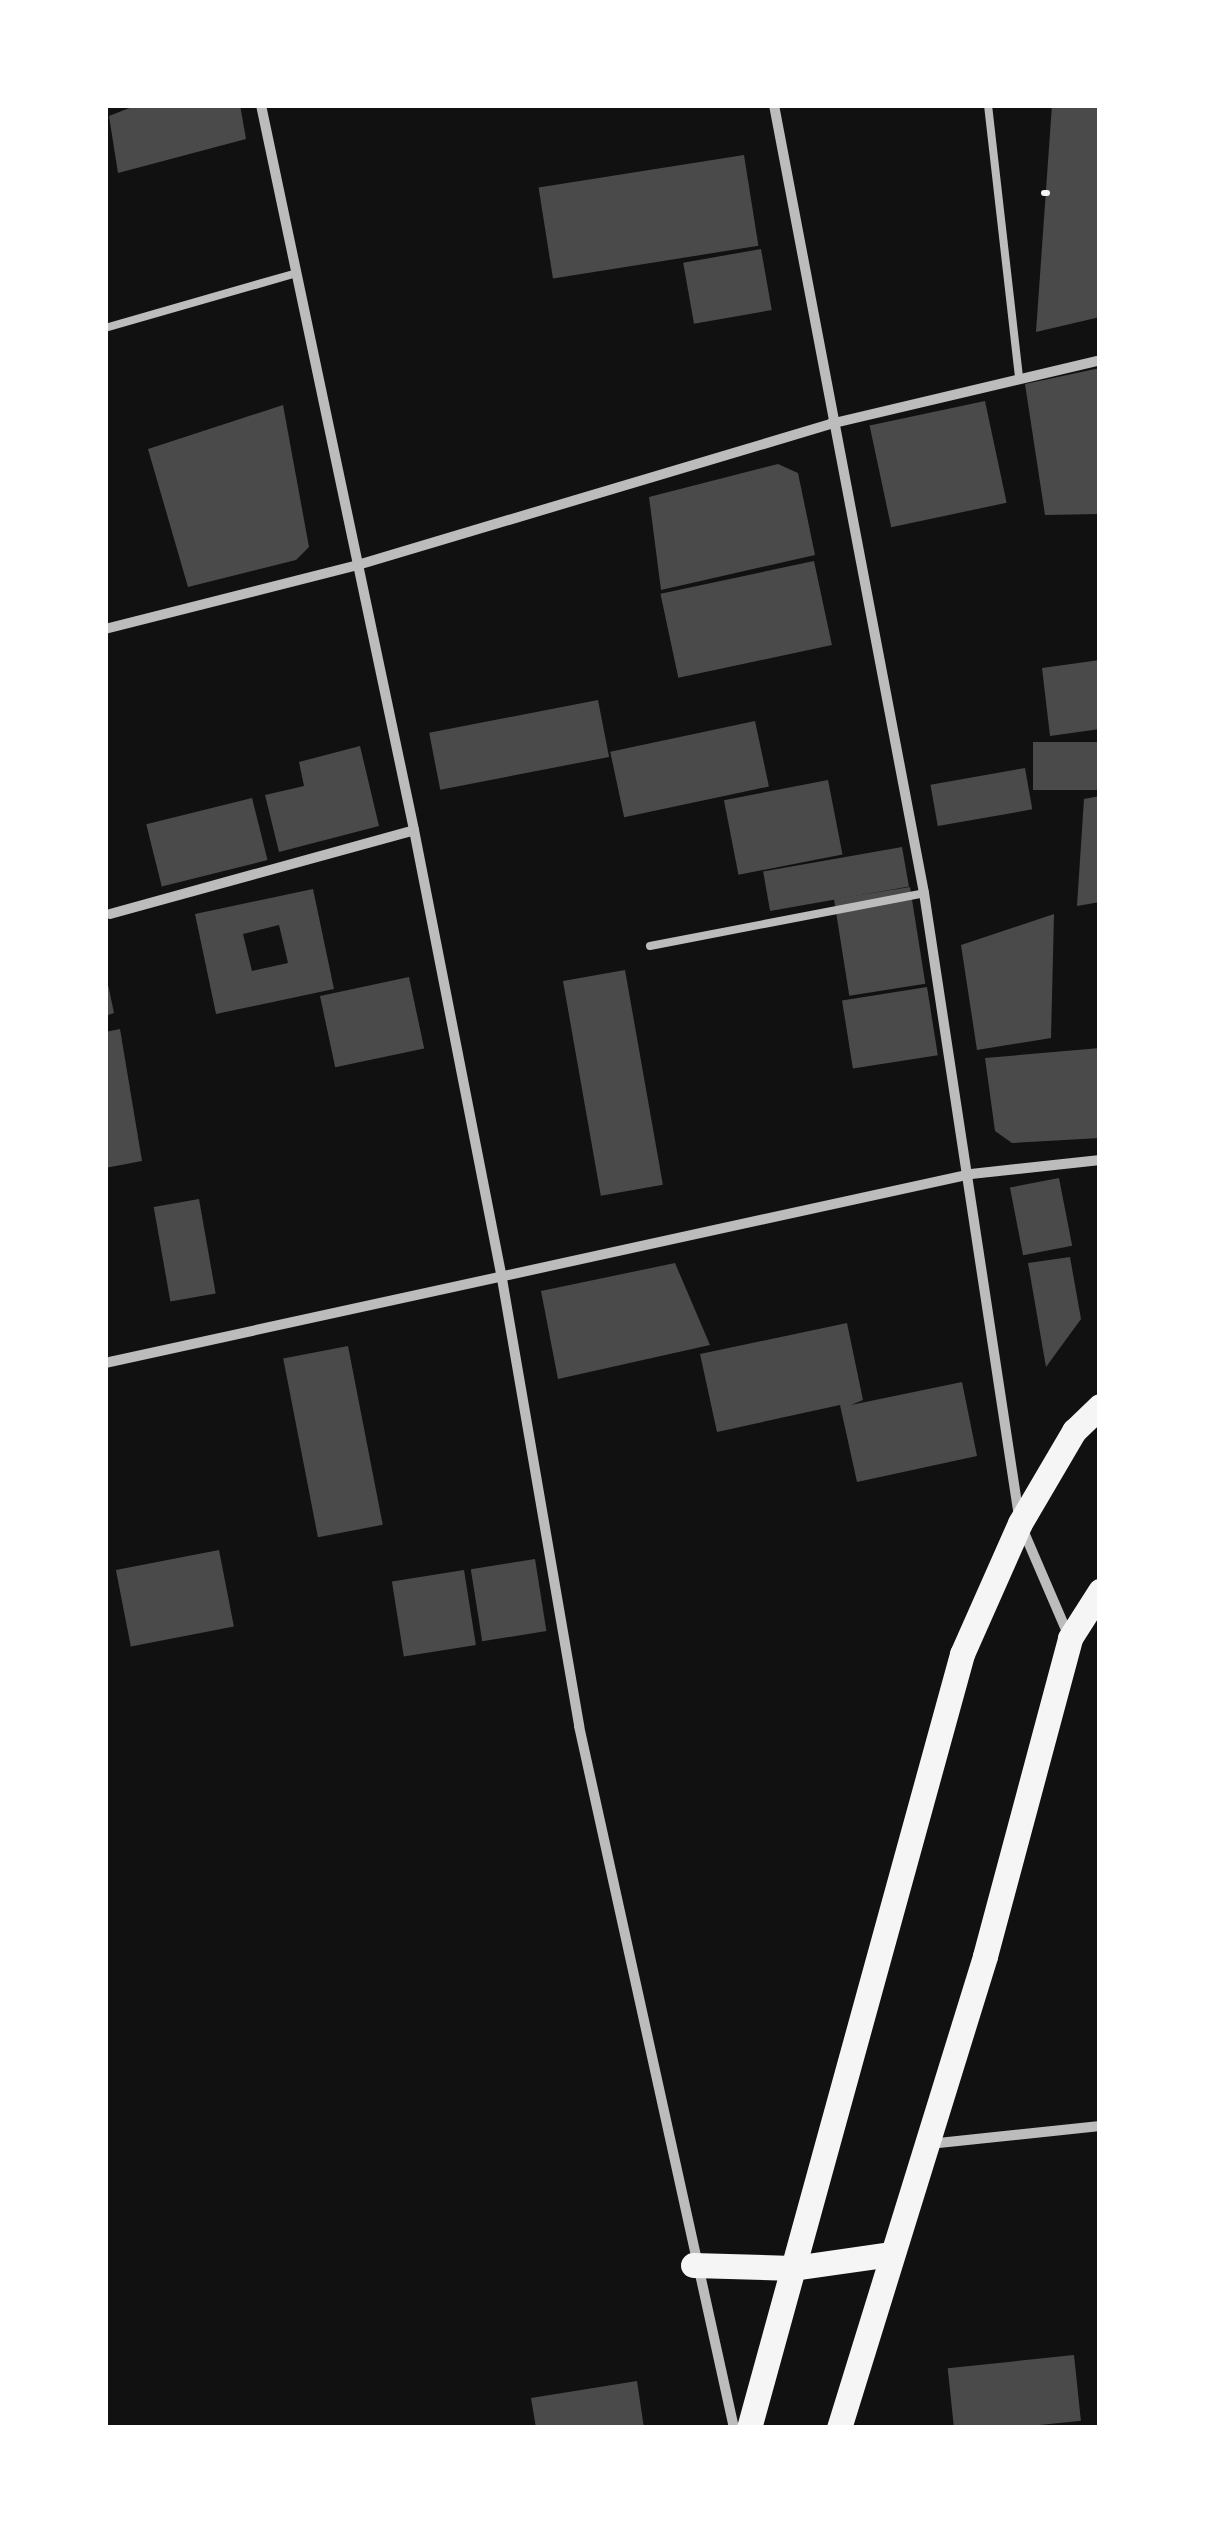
<!DOCTYPE html>
<style>
body{margin:0}
#map{position:relative;width:1205px;height:2533px;overflow:hidden;background:#111;font-family:"Archivo Narrow",sans-serif}
div>[style]{position:absolute}
.building>*{inset:0;background:#4a4a4a;transform-origin:0 0}
.path>*{height:6px;margin:-3px;padding:0 3px;transform-origin:3px;border-radius:3px;background:#f5f5f5}
.service>*{height:8px;margin:-4px;padding:0 4px;transform-origin:4px;border-radius:4px;background:#bcbcbc}
.minor>*{height:10px;margin:-5px;padding:0 5px;transform-origin:5px;border-radius:5px;background:#bcbcbc}
.primary>*{height:25px;margin:-12.5px;padding:0 12.5px;transform-origin:12.5px;border-radius:12.5px;background:#f5f5f5}
span{translate:-50% -50%;white-space:nowrap;text-align:center;line-height:1.15;-webkit-text-stroke:10px #fff;paint-order:stroke}
.frame{position:absolute;inset:0;border:108px solid #fff;pointer-events:none}
</style>
<div id="map">
<div class="building">
<div style="clip-path:polygon(137px 105px,240px 105px,246px 139px,118px 173px,109px 116px)"></div>
<div style="clip-path:polygon(1052px 105px,1100px 105px,1100px 317px,1036px 332px)"></div>
<div style="left:744px;top:155px;width:92px;height:208px;rotate:81deg"></div>
<div style="left:761px;top:249px;width:62px;height:79px;rotate:80deg"></div>
<div style="clip-path:polygon(1100px 368px,1100px 514px,1045px 515px,1025px 384px)"></div>
<div style="left:985px;top:401px;width:104px;height:118px;rotate:78deg"></div>
<div style="clip-path:polygon(283px 405px,309px 547px,296px 560px,188px 587px,148px 449px)"></div>
<div style="clip-path:polygon(778px 464px,798px 473px,815px 555px,661px 590px,649px 497px)"></div>
<div style="left:814px;top:561px;width:86px;height:157px;rotate:78deg"></div>
<div style="clip-path:polygon(1100px 660px,1100px 729px,1050px 736px,1042px 668px)"></div>
<div style="left:598px;top:700px;width:58px;height:172px;rotate:79deg"></div>
<div style="left:755px;top:721px;width:67px;height:148px;rotate:78deg"></div>
<div style="left:1100px;top:742px;width:48px;height:67px;rotate:90deg"></div>
<div style="clip-path:polygon(360px 746px,379px 826px,279px 852px,265px 795px,304px 786px,299px 762px)"></div>
<div style="left:1025px;top:768px;width:42px;height:96px;rotate:80deg"></div>
<div style="left:828px;top:780px;width:76px;height:106px;rotate:79deg"></div>
<div style="clip-path:polygon(1100px 796px,1100px 902px,1077px 906px,1084px 799px)"></div>
<div style="left:252px;top:798px;width:64px;height:109px;rotate:76deg"></div>
<div style="left:902px;top:847px;width:40px;height:141px;rotate:80deg"></div>
<div style="left:910px;top:887px;width:98px;height:77px;rotate:81deg"></div>
<div style="clip-path:polygon(evenodd,313px 889px,334px 989px,216px 1014px,195px 914px,313px 889px,279px 925px,288px 963px,252px 971px,243px 934px,279px 925px)"></div>
<div style="clip-path:polygon(1054px 914px,1051px 1038px,977px 1050px,961px 945px)"></div>
<div style="clip-path:polygon(105px 970px,114px 1013px,105px 1016px)"></div>
<div style="left:625px;top:970px;width:218px;height:63px;rotate:80deg"></div>
<div style="left:409px;top:977px;width:73px;height:91px;rotate:78deg"></div>
<div style="left:927px;top:987px;width:69px;height:86px;rotate:81deg"></div>
<div style="clip-path:polygon(120px 1029px,142px 1161px,105px 1168px,105px 1032px)"></div>
<div style="clip-path:polygon(1100px 1048px,1100px 1138px,1012px 1143px,995px 1131px,985px 1058px)"></div>
<div style="left:1059px;top:1178px;width:69px;height:50px;rotate:79deg"></div>
<div style="left:199px;top:1199px;width:96px;height:46px;rotate:80deg"></div>
<div style="clip-path:polygon(1070px 1257px,1081px 1319px,1046px 1367px,1028px 1263px)"></div>
<div style="clip-path:polygon(675px 1263px,710px 1345px,558px 1379px,541px 1291px)"></div>
<div style="clip-path:polygon(847px 1323px,863px 1400px,851px 1405px,962px 1382px,977px 1456px,857px 1482px,840px 1405px,717px 1432px,700px 1354px)"></div>
<div style="left:348px;top:1346px;width:182px;height:66px;rotate:79deg"></div>
<div style="left:219px;top:1550px;width:78px;height:105px;rotate:79deg"></div>
<div style="left:535px;top:1559px;width:73px;height:65px;rotate:81deg"></div>
<div style="left:464px;top:1570px;width:76px;height:73px;rotate:81deg"></div>
<div style="left:1074px;top:2355px;width:66px;height:127px;rotate:84deg"></div>
<div style="clip-path:polygon(637px 2381px,644px 2428px,536px 2428px,531px 2398px)"></div>
</div>
<div class="path">
<div style="left:1044px;top:193px;width:3px"></div>
</div>
<div class="service">
<div style="left:988px;top:105px;width:272px;rotate:83.5deg"></div>
<div style="left:105px;top:328px;width:196px;rotate:-16deg"></div>
<div style="left:650px;top:946px;width:279px;rotate:-10.9deg"></div>
</div>
<div class="minor">
<div style="left:261px;top:105px;width:741px;rotate:78.08deg"></div>
<div style="left:414px;top:830px;width:451px;rotate:78.9deg"></div>
<div style="left:501px;top:1273px;width:460px;rotate:80.2deg"></div>
<div style="left:579px;top:1726px;width:719px;rotate:77.55deg"></div>
<div style="left:774px;top:105px;width:802px;rotate:79.22deg"></div>
<div style="left:924px;top:893px;width:637px;rotate:81.34deg"></div>
<div style="left:1020px;top:1523px;width:124px;rotate:66.7deg"></div>
<div style="left:105px;top:629px;width:264px;rotate:-14.2deg"></div>
<div style="left:361px;top:564px;width:489px;rotate:-16.6deg"></div>
<div style="left:830px;top:424px;width:277px;rotate:-13.3deg"></div>
<div style="left:110px;top:914px;width:315px;rotate:-15.4deg"></div>
<div style="left:105px;top:1363px;width:886px;rotate:-12.31deg"></div>
<div style="left:971px;top:1174px;width:130px;rotate:-6.2deg"></div>
<div style="left:929px;top:2144px;width:172px;rotate:-6deg"></div>
</div>
<div class="primary">
<div style="left:693px;top:2265px;width:100px;rotate:1.7deg"></div>
<div style="left:793px;top:2268px;width:98px;rotate:-8.2deg"></div>
<div style="left:749px;top:2428px;width:803px;rotate:-74.61deg"></div>
<div style="left:962px;top:1654px;width:143px;rotate:-66.1deg"></div>
<div style="left:1020px;top:1523px;width:107px;rotate:-59.6deg"></div>
<div style="left:1074px;top:1431px;width:36px;rotate:-44deg"></div>
<div style="left:839px;top:2428px;width:494px;rotate:-72.8deg"></div>
<div style="left:985px;top:1956px;width:329px;rotate:-75deg"></div>
<div style="left:1070px;top:1638px;width:56px;rotate:-57.4deg"></div>
</div>
<div class="frame"></div>
</div>
